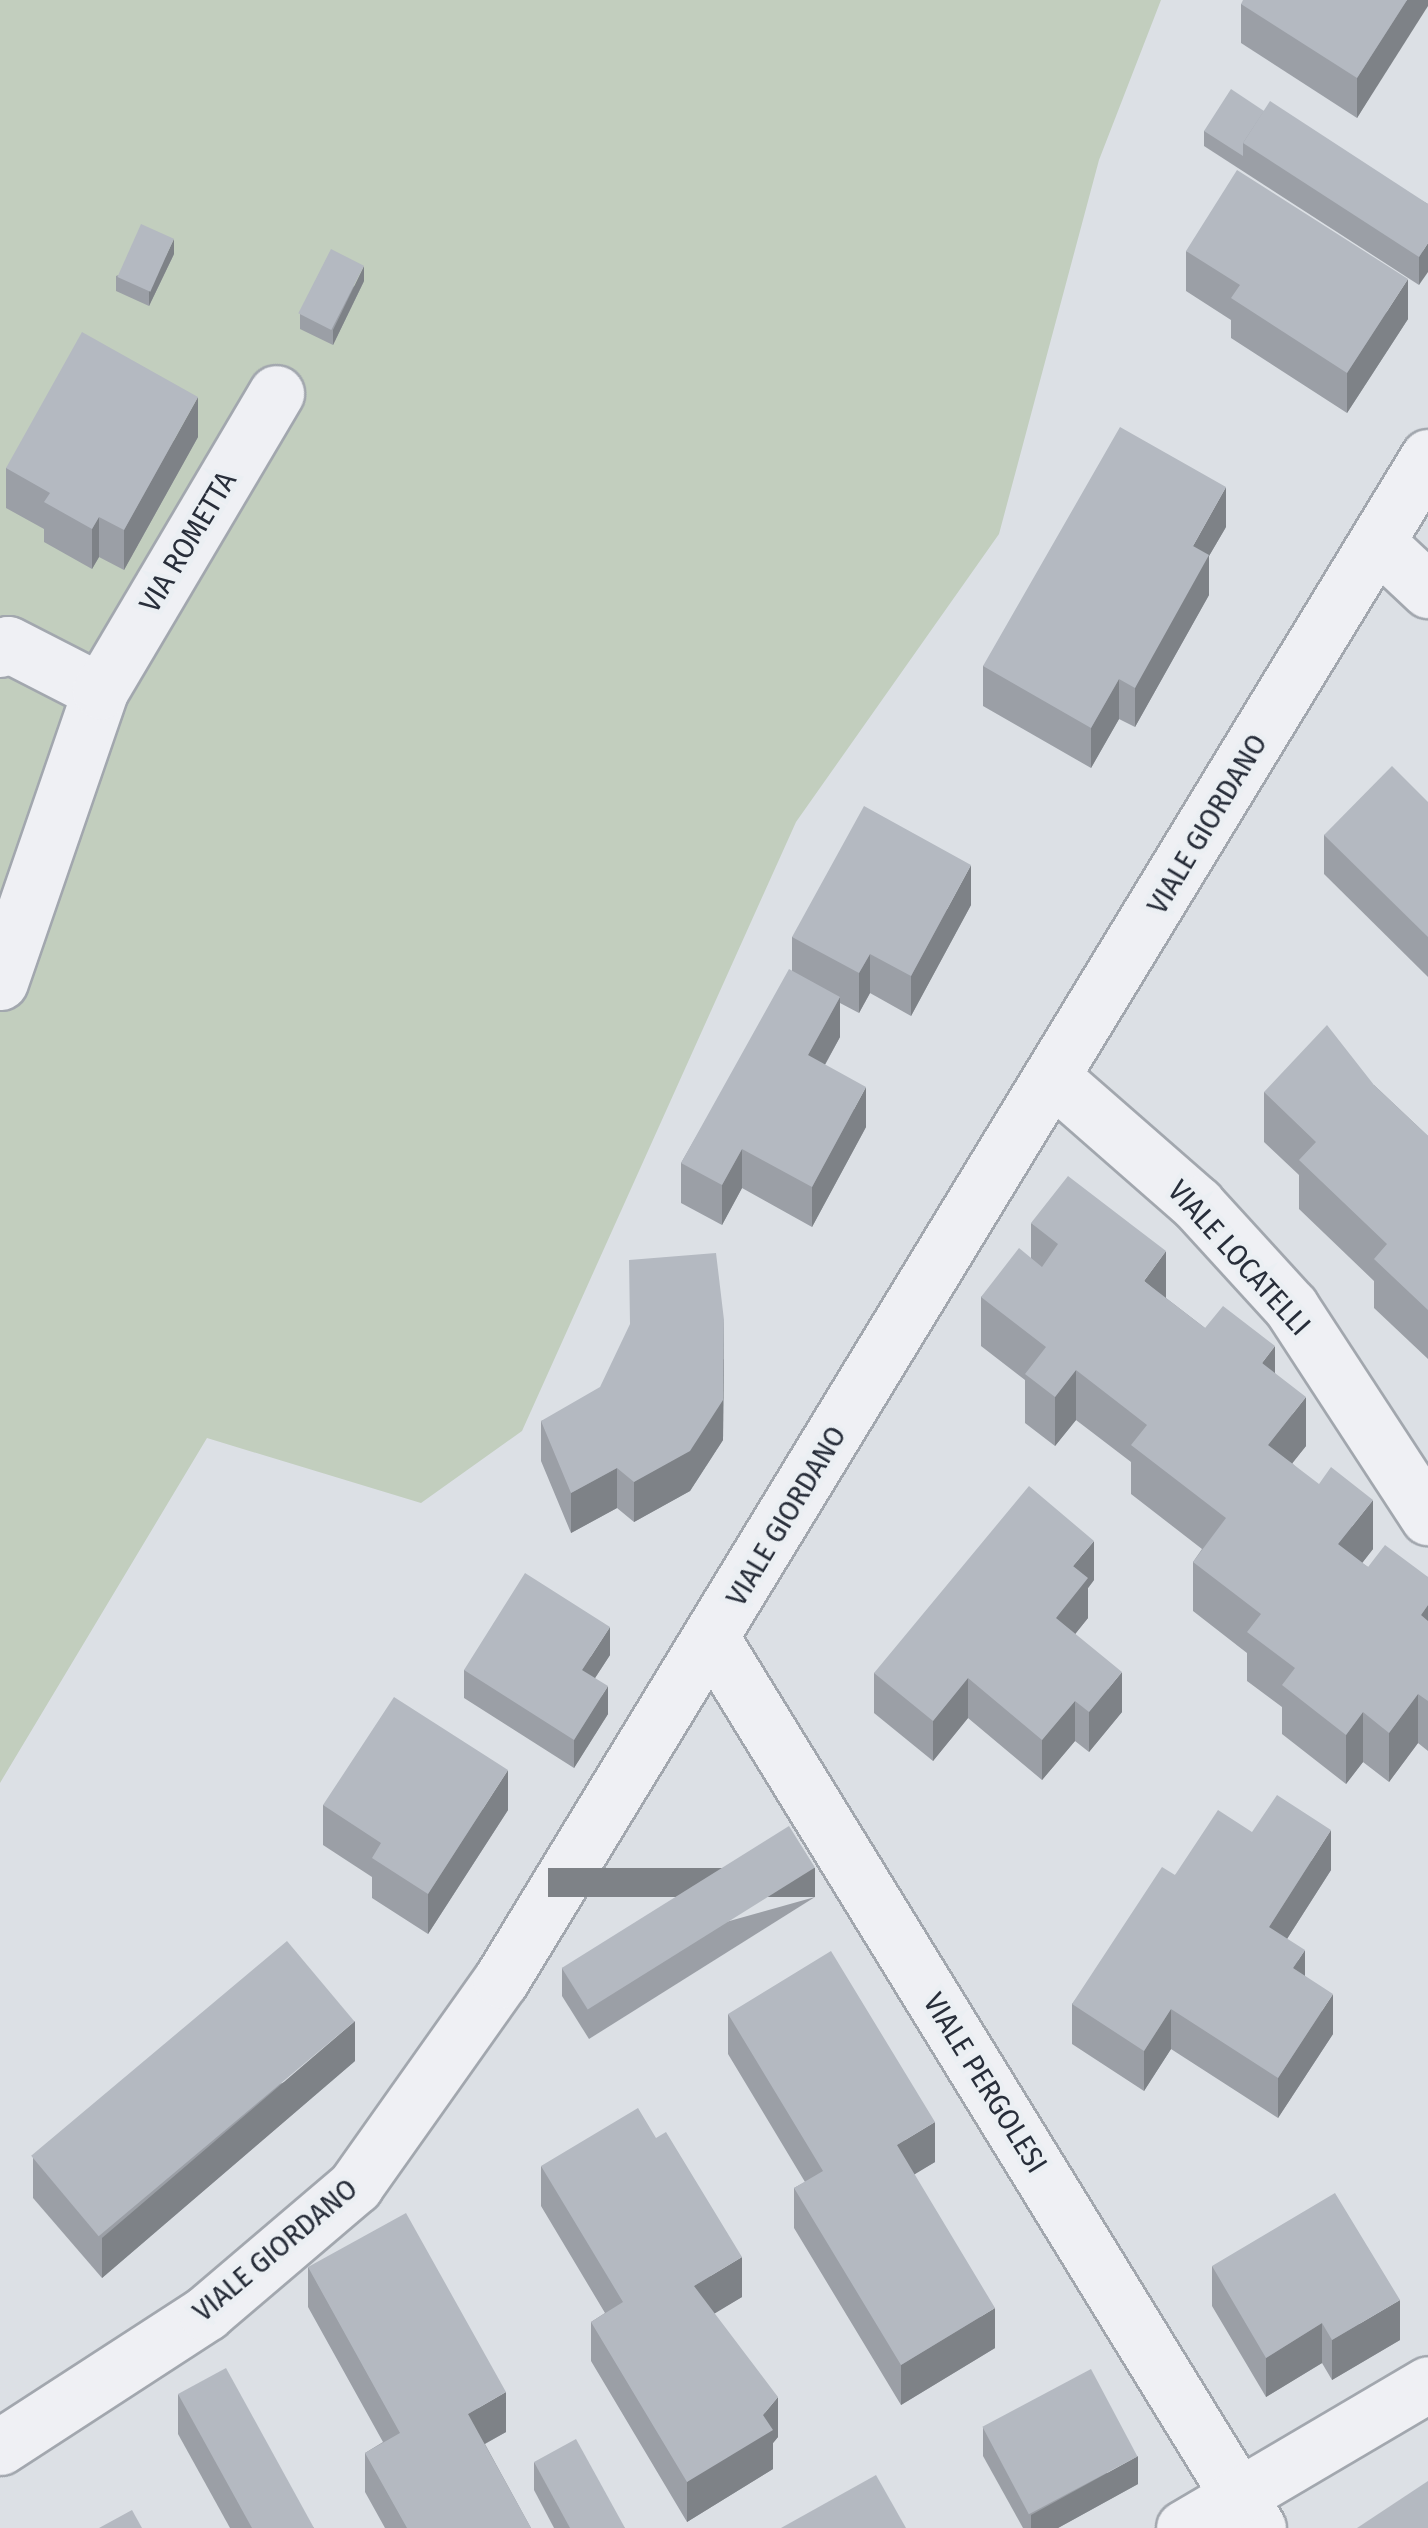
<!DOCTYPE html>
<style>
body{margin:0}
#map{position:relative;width:1428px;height:2528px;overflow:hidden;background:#dce0e5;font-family:"Fira Sans Condensed",sans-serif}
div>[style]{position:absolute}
.green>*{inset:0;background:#c2cebe}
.roads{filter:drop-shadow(2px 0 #a2a7ae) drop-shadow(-2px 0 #a2a7ae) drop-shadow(0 2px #a2a7ae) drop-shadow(0 -2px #a2a7ae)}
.minor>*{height:55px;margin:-27.5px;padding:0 27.5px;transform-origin:27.5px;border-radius:27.5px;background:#eff0f4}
.wall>*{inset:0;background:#9b9fa6}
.shaded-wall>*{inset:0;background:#7e8287;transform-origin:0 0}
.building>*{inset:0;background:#b4b9c1;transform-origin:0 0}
span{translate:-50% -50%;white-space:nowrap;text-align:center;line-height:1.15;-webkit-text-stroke:9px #ebeff3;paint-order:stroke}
.street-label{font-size:30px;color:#282e3a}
</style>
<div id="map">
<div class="green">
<div style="clip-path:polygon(0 0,1161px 0,1099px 160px,999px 534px,796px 822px,522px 1431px,421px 1503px,207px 1438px,0 1783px)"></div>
</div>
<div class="roads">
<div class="minor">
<div style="left:1378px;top:543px;width:69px;rotate:43.2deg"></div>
<div style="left:0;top:649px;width:9px;rotate:-32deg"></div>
<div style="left:8px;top:644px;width:103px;rotate:27.1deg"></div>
<div style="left:0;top:982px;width:308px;rotate:-71deg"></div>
<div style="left:100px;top:691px;width:346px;rotate:-59.4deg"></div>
<div style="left:1052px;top:1077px;width:193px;rotate:41.2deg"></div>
<div style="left:1197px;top:1204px;width:139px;rotate:47.6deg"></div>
<div style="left:1291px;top:1307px;width:251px;rotate:56.9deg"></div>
<div style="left:712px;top:1639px;width:1043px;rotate:58.44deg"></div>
<div style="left:0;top:2447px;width:246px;rotate:-33deg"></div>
<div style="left:206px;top:2313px;width:196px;rotate:-40.4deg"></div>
<div style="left:355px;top:2186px;width:252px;rotate:-54.7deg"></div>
<div style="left:501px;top:1980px;width:1783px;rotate:-58.67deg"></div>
<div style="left:1184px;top:2528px;width:283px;rotate:-30.5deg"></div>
</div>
</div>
<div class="wall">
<div style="clip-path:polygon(1428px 0,1357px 118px,1241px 43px,1241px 4px)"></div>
<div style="clip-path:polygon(1264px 111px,1428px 204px,1419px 285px,1204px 146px,1204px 131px)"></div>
<div style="clip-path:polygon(1186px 251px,1408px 319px,1347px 413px,1231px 338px,1231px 320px,1186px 291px)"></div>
<div style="clip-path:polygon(174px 254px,149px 306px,116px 291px,116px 276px)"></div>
<div style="clip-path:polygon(364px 281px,333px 345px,300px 329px,300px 314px)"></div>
<div style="clip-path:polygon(198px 437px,124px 570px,99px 557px,92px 569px,44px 542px,44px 529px,6px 508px,6px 468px)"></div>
<div style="clip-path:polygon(1226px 527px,1209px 556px,1209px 595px,1135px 727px,1119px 719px,1091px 768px,983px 706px,983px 666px)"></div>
<div style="clip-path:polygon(1428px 802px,1428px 977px,1324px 874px,1324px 835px)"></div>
<div style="clip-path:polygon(971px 905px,911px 1016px,870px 993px,859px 1013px,840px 1003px,840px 1037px,825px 1065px,866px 1127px,812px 1227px,742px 1188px,722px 1225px,681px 1203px,681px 1163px,792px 971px,792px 937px)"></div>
<div style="clip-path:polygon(1374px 1085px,1428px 1136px,1428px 1359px,1374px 1308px,1374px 1281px,1299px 1209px,1299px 1175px,1264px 1142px,1264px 1092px)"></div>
<div style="clip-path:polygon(1031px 1223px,1166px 1298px,1205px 1328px,1275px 1373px,1306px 1446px,1292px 1463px,1373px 1549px,1362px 1563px,1368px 1567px,1428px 1577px,1428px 1751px,1418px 1743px,1389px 1782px,1363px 1762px,1346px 1784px,1282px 1734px,1282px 1707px,1247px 1681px,1247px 1653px,1193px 1611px,1193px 1562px,1202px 1549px,1131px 1494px,1131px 1462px,1076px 1420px,1055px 1446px,1025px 1423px,1025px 1380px,981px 1346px,981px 1297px,1031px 1258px)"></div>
<div style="clip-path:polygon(724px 1359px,723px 1440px,690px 1491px,634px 1522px,617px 1508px,571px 1533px,541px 1461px,541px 1421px)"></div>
<div style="clip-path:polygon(1094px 1580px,1088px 1588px,1088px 1618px,1075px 1634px,1122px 1712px,1089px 1752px,1075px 1741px,1042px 1780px,968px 1718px,933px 1761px,874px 1713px,874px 1673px)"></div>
<div style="clip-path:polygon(610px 1655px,595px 1678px,608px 1714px,574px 1768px,464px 1698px,464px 1670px)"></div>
<div style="clip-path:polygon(323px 1805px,508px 1810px,428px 1934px,372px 1898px,372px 1877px,323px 1845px)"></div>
<div style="clip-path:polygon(1252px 1832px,1331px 1870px,1287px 1939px,1333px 2034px,1278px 2118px,1171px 2049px,1144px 2091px,1072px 2044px,1072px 2004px,1175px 1875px)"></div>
<div style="clip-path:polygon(815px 1897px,589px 2039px,562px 1996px,562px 1968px)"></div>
<div style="clip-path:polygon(728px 2014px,935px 2162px,914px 2174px,995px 2348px,901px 2405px,794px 2228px,794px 2188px,805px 2182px,728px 2054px)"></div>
<div style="clip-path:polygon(355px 2061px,102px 2278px,33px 2198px,33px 2158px)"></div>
<div style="clip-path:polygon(541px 2166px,742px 2297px,714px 2313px,778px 2437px,773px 2443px,773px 2469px,687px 2522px,591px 2361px,591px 2322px,605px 2313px,541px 2206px)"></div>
<div style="clip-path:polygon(1212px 2266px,1400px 2340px,1332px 2380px,1322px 2363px,1266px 2397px,1212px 2306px)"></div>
<div style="clip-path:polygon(308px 2267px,506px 2432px,485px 2444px,531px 2528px,385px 2528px,365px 2492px,365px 2453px,383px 2442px,308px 2307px)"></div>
<div style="clip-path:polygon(178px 2394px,314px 2528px,230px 2528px,178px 2434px)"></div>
<div style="clip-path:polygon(983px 2427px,1138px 2484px,1058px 2528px,1023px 2528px,983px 2456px)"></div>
<div style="clip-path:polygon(534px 2462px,625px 2528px,554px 2528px,534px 2490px)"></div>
</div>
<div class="shaded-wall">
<div style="clip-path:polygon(1407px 0,1428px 0,1428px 6px,1357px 118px,1357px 78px)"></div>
<div style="clip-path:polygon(174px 239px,174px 254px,149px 306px,149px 291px)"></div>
<div style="clip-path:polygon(1428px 243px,1428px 272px,1419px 285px,1419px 257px)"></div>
<div style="clip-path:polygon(364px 266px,364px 281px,333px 345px,333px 330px)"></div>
<div style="clip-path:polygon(1408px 279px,1408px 319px,1347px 413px,1347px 373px)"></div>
<div style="clip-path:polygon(198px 397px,198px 437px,124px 570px,124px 530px)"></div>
<div style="clip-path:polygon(1226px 487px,1226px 527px,1209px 556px,1209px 595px,1135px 727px,1135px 688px,1193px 546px)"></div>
<div style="clip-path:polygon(99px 517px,99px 557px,92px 569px,92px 529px)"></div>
<div style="clip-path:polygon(1119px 679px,1119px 719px,1091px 768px,1091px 728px)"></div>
<div style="clip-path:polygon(971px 865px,971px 905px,911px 1016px,911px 976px)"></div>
<div style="clip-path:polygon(870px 954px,870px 993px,859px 1013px,859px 973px)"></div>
<div style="clip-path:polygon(840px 997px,840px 1037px,808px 1095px,808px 1055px)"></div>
<div style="clip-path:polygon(866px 1087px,866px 1127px,812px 1227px,812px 1187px)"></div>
<div style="clip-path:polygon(742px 1149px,742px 1188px,722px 1225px,722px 1185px)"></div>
<div style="clip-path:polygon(1166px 1251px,1166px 1300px,1144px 1281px)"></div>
<div style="clip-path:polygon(724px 1320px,723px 1440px,690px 1491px,634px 1522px,634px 1482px)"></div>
<div style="clip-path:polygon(1275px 1346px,1275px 1395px,1262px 1363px)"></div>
<div style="clip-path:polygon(1076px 1370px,1076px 1420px,1055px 1446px,1055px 1397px)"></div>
<div style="clip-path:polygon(1306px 1397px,1306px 1446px,1268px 1494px,1268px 1445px)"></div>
<div style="clip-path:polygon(617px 1468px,617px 1508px,571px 1533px,571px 1493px)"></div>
<div style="clip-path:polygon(1373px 1500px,1373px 1549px,1338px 1594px,1338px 1544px)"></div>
<div style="clip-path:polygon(1094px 1541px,1094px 1580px,1088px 1588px,1088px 1618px,1056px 1658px,1056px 1618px,1073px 1566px)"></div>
<div style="clip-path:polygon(1428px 1605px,1428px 1654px,1421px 1615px)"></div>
<div style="clip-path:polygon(610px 1627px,610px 1655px,582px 1698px,582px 1670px)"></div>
<div style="clip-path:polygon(1122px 1672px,1122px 1712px,1089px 1752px,1089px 1712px)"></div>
<div style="clip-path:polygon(968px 1678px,968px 1718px,933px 1761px,933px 1721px)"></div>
<div style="clip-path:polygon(608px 1686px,608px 1714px,574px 1768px,574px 1740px)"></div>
<div style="clip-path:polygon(1418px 1694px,1418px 1743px,1389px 1782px,1389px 1733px)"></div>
<div style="clip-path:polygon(1075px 1701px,1075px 1741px,1042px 1780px,1042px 1740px)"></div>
<div style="clip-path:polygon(1363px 1712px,1363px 1762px,1346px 1784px,1346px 1735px)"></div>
<div style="clip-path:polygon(508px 1770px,508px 1810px,428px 1934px,428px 1894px)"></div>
<div style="clip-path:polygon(1331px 1830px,1331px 1870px,1269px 1967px,1269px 1927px)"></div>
<div style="left:815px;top:1868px;width:29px;height:267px;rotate:90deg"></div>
<div style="clip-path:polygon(1305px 1950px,1305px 1990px,1293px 1968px)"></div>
<div style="clip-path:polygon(1333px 1994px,1333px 2034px,1278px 2118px,1278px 2078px)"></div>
<div style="clip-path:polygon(1171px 2009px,1171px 2049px,1144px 2091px,1144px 2051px)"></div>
<div style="clip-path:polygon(355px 2021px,355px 2061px,102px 2278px,102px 2238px)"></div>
<div style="clip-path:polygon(935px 2122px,935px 2162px,897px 2185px,897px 2145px)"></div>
<div style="clip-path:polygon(742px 2257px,742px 2297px,694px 2326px,694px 2286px)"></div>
<div style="clip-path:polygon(1400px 2300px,1400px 2340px,1332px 2380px,1332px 2340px)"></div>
<div style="clip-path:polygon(995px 2308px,995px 2348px,901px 2405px,901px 2365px)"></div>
<div style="clip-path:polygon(1322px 2323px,1322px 2363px,1266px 2397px,1266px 2358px)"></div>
<div style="clip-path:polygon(506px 2392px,506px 2432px,468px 2453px,468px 2414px)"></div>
<div style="clip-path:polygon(778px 2397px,778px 2437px,773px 2443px,773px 2469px,687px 2522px,687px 2482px,763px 2415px)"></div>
<div style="clip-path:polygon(1138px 2456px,1138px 2484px,1058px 2528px,1031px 2528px,1031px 2515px)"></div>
</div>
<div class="building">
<div style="clip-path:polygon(1243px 0,1407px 0,1357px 78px,1241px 4px)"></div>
<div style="clip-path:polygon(1231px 89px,1264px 111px,1243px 143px,1243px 156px,1204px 131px)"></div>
<div style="clip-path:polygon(1270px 101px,1428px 204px,1428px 243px,1419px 257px,1243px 143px)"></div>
<div style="clip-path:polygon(1237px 170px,1408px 279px,1347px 373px,1231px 298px,1240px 285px,1186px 251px)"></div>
<div style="left:141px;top:224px;width:36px;height:58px;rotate:24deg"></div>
<div style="left:331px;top:249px;width:37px;height:72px;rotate:27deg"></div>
<div style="clip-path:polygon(82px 332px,198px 397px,124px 530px,99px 517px,92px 529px,44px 502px,50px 493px,6px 468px)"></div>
<div style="clip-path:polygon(1120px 427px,1226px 487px,1193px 546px,1209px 555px,1135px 688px,1119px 679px,1091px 728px,983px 666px)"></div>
<div style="clip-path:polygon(1392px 766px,1428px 802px,1428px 937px,1324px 835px)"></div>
<div style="clip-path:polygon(864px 806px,971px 865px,911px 976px,870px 954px,859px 973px,792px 937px)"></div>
<div style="clip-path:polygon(789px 969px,840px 997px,808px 1055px,866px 1087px,812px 1187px,742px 1149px,722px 1185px,681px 1163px)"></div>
<div style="clip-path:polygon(1327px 1025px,1374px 1085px,1428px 1136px,1428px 1310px,1374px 1259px,1387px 1244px,1299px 1160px,1316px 1142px,1264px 1092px)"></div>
<div style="clip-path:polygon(1068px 1176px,1166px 1251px,1144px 1281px,1205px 1328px,1223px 1306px,1275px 1346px,1262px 1363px,1306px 1397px,1268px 1445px,1319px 1484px,1331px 1467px,1373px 1500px,1338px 1544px,1368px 1567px,1385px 1545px,1428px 1577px,1428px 1605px,1421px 1615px,1428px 1621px,1428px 1701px,1418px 1694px,1389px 1733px,1363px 1712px,1346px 1735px,1282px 1685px,1295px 1668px,1247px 1632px,1261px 1614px,1193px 1562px,1226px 1518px,1131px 1445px,1147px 1425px,1076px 1370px,1055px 1397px,1025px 1374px,1046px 1347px,981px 1297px,1019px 1248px,1042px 1267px,1058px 1244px,1031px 1223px)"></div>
<div style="clip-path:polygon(716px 1253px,724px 1320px,723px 1400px,690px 1451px,634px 1482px,617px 1468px,571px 1493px,541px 1421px,600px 1387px,630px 1324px,629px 1260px)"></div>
<div style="clip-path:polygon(1029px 1486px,1094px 1541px,1073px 1566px,1088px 1578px,1056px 1618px,1122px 1672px,1089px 1712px,1075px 1701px,1042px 1740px,968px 1678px,933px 1721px,874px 1673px)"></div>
<div style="clip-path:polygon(525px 1573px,610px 1627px,582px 1670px,608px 1686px,574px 1740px,464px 1670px)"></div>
<div style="clip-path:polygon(394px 1697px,508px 1770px,428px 1894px,372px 1858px,381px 1843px,323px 1805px)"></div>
<div style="clip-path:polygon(1277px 1795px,1331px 1830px,1269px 1927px,1305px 1950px,1293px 1968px,1333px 1994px,1278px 2078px,1171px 2009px,1144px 2051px,1072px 2004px,1162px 1867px,1175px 1875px,1218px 1810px,1252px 1832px)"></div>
<div style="left:789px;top:1826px;width:49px;height:268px;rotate:58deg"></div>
<div style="left:287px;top:1941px;width:105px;height:334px;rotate:50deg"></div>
<div style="clip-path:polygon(831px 1951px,935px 2122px,897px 2145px,995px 2308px,901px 2365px,794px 2188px,823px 2171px,728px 2014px)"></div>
<div style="clip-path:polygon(638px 2108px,656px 2138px,666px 2132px,742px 2257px,694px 2286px,778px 2397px,763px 2415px,773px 2430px,687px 2482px,591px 2322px,623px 2302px,541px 2166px)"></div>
<div style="clip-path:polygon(1335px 2193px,1400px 2300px,1332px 2340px,1322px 2323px,1266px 2358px,1212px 2266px)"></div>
<div style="clip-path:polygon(406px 2213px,506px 2392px,468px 2414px,531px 2528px,407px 2528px,365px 2453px,400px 2433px,308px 2267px)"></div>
<div style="clip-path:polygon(226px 2368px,314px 2528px,252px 2528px,178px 2394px)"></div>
<div style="left:1091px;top:2369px;width:99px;height:123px;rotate:62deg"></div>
<div style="clip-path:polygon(576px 2439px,625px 2528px,570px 2528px,534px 2462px)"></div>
<div style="clip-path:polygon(876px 2475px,906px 2528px,781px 2528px)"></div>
<div style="clip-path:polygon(1428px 2481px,1428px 2528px,1357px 2528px)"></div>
<div style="clip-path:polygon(132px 2510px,142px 2528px,99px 2528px)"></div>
</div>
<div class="street-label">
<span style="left:188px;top:542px;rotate:-59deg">VIA ROMETTA</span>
<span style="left:1207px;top:824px;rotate:-59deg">VIALE GIORDANO</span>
<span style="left:1239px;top:1258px;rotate:48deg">VIALE LOCATELLI</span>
<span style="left:786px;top:1516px;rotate:-59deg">VIALE GIORDANO</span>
<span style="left:985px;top:2083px;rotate:58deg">VIALE PERGOLESI</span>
<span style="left:275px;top:2250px;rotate:-40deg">VIALE GIORDANO</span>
</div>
</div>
